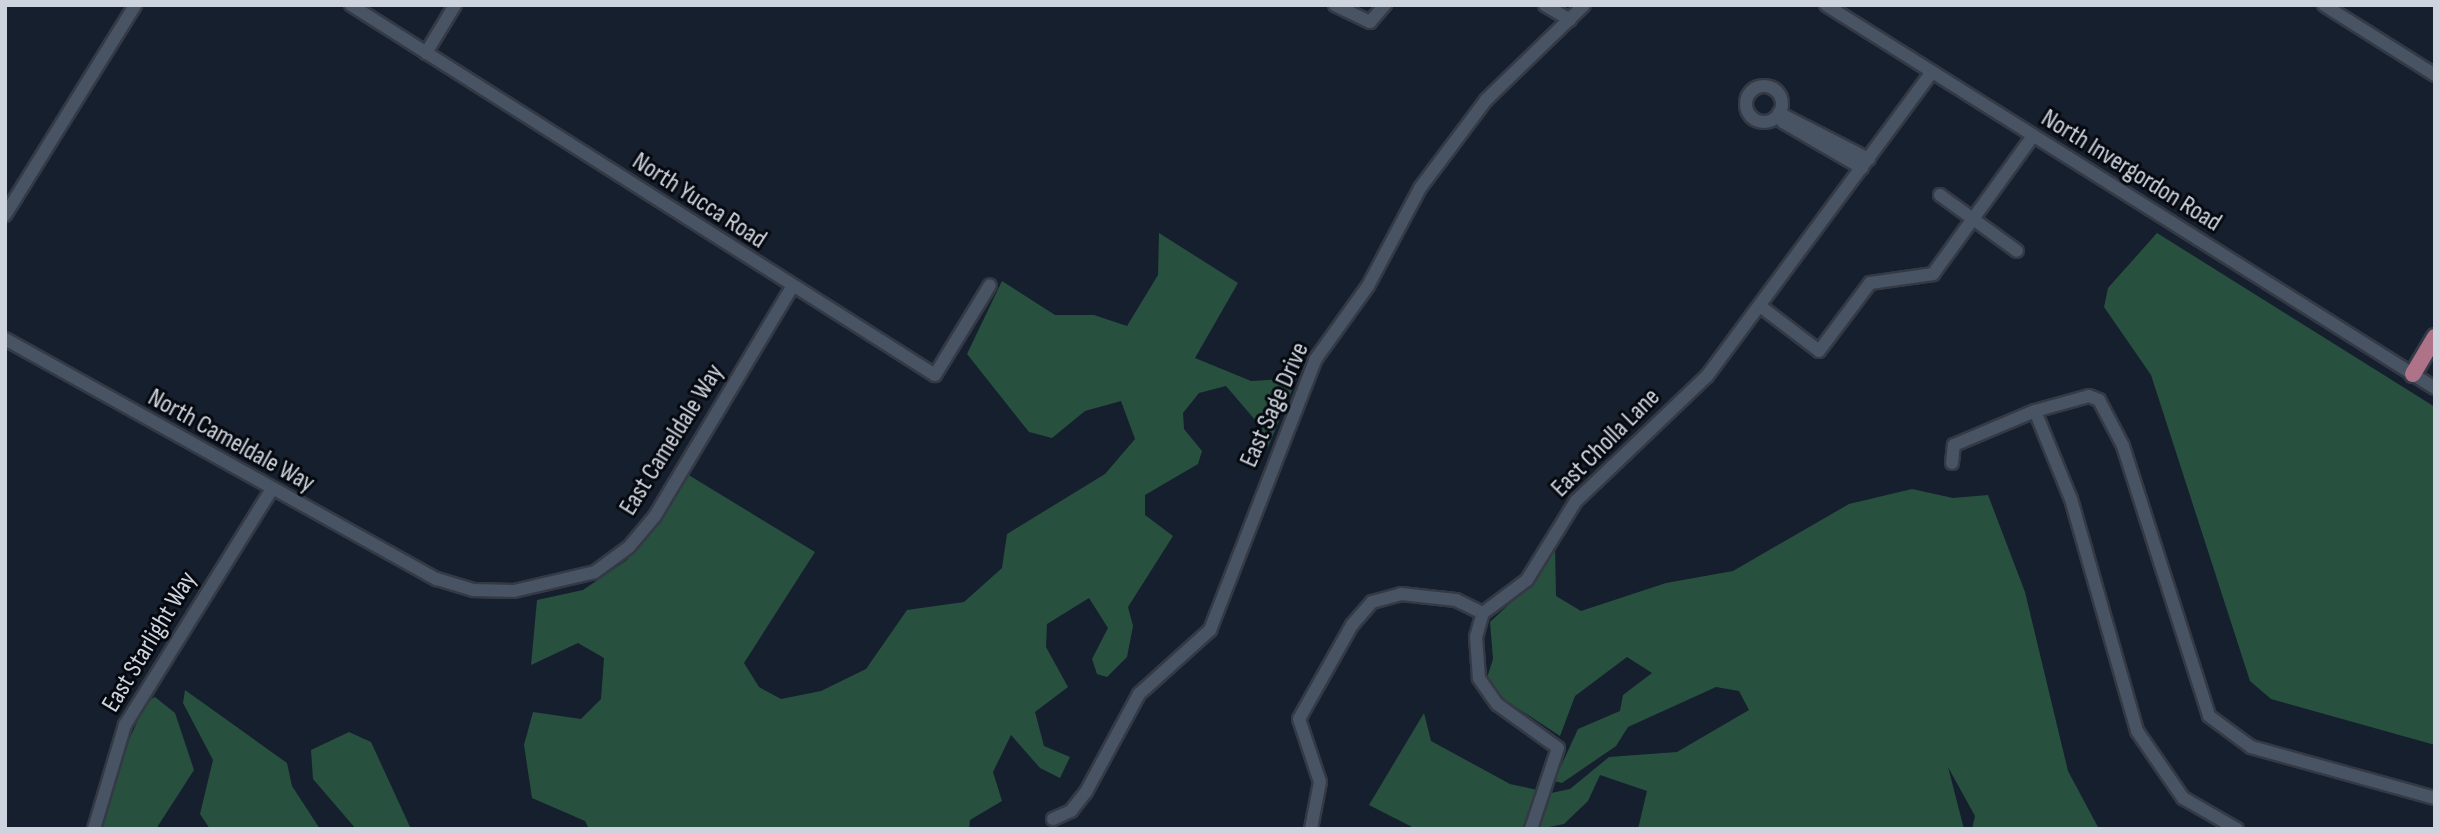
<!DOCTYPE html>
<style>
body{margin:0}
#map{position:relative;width:2440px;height:834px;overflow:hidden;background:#161f2d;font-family:"Sofia Sans Condensed",sans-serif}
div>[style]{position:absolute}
.green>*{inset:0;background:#28503f}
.roads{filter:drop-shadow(2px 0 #343a45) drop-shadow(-2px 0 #343a45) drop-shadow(0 2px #343a45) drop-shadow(0 -2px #343a45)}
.minor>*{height:12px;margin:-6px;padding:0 6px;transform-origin:6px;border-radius:6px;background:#485363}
.minor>.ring{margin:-6px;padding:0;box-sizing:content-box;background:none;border:12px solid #485363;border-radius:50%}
.major>*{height:16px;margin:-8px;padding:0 8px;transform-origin:8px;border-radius:8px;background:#ae7389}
span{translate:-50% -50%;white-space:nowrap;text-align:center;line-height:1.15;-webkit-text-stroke:6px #06090f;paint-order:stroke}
.street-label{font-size:26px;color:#ced4de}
.frame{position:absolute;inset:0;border:7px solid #ced4de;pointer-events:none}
</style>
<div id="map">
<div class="green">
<div style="clip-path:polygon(1159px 233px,1238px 283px,1195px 358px,1251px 381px,1297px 378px,1268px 447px,1250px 439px,1262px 428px,1226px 386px,1199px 393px,1183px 413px,1184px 429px,1202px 451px,1198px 464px,1145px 495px,1145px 515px,1173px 536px,1128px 607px,1133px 626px,1127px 657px,1107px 677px,1097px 674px,1092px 659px,1108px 628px,1089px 598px,1047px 624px,1046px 647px,1068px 687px,1035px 712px,1044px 746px,1070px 757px,1060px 778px,1040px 768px,1011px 735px,993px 772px,1002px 801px,970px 820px,969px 829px,589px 829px,585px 821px,532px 798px,524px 745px,533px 712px,581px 719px,601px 699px,604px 658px,578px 643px,531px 665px,537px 600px,583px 590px,627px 560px,687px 474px,815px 552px,744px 663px,759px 687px,781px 699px,821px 691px,866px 669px,907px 610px,964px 602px,1002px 568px,1007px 534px,1105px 474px,1135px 439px,1121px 401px,1085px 411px,1052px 438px,1029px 432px,967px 354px,1002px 281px,1055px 315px,1094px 315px,1127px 326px,1158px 275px)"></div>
<div style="clip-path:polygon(2157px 233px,2435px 407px,2435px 745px,2271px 699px,2250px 681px,2151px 375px,2104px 307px,2108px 288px)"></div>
<div style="clip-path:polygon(1912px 489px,1953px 498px,1988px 495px,2025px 592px,2068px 771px,2099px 829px,1972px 829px,1975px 816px,1948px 767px,1964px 829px,1638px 829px,1647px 791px,1600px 775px,1588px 801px,1564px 824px,1539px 829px,1551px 793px,1570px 789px,1609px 757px,1677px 752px,1749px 710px,1739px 691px,1716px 687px,1628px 727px,1616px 746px,1562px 783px,1554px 781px,1578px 729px,1620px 711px,1623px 695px,1652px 673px,1627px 657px,1575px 696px,1560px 736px,1493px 692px,1487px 678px,1493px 659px,1490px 622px,1534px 581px,1555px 546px,1556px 596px,1581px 611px,1666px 583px,1733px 571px,1849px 504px)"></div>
<div style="clip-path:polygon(185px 690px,287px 763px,292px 786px,320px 829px,210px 829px,200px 814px,213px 760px,183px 703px)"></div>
<div style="clip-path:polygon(155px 697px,175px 713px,194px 770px,156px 829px,101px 829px,112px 776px,147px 701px)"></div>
<div style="clip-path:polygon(1424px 713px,1431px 741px,1510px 784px,1537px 790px,1522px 829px,1416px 829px,1369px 805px)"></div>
<div style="clip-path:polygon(349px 732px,371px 742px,411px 829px,356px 829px,313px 779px,311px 750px)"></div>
</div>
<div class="roads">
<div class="minor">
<div style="left:351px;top:5px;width:691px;rotate:32.36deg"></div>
<div style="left:935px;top:375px;width:105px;rotate:-58.6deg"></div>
<div style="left:1335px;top:5px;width:39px;rotate:26deg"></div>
<div style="left:1370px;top:22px;width:23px;rotate:-49deg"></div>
<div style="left:1545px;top:5px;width:29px;rotate:31deg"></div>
<div style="left:1826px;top:5px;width:719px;rotate:32.17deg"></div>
<div style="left:2324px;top:5px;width:131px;rotate:32.2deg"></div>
<div style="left:426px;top:53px;width:56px;rotate:-58.9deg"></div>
<div class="ring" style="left:1746px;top:86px;width:24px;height:24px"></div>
<div style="left:1862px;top:168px;width:91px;rotate:-149.8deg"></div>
<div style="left:1783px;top:122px;width:10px;rotate:-114deg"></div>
<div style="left:1779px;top:113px;width:101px;rotate:27.1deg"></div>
<div style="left:1940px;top:195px;width:95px;rotate:36deg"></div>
<div style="left:5px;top:215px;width:247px;rotate:-58.2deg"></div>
<div style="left:1760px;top:306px;width:74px;rotate:37.3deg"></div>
<div style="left:1819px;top:351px;width:85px;rotate:-53.1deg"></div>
<div style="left:1870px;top:283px;width:64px;rotate:-8.1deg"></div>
<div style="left:1933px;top:274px;width:170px;rotate:-54.1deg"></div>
<div style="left:5px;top:339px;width:494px;rotate:29.1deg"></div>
<div style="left:437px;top:579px;width:38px;rotate:17deg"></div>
<div style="left:473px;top:590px;width:41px;rotate:1.4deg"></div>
<div style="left:514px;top:591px;width:83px;rotate:-13.2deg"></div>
<div style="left:595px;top:572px;width:42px;rotate:-36.3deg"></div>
<div style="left:629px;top:547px;width:40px;rotate:-50deg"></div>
<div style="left:655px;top:516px;width:267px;rotate:-59.1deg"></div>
<div style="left:2035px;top:411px;width:95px;rotate:67.8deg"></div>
<div style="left:2071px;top:499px;width:241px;rotate:74.1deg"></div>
<div style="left:2137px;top:731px;width:81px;rotate:55.5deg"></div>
<div style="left:2183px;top:798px;width:62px;rotate:29.9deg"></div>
<div style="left:1952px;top:463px;width:18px;rotate:-84deg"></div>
<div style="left:1954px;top:445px;width:88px;rotate:-22.8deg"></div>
<div style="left:2035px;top:411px;width:56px;rotate:-15.5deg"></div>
<div style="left:2089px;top:396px;width:11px;rotate:22deg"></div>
<div style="left:2099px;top:400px;width:52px;rotate:62.4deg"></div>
<div style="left:2123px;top:446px;width:283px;rotate:72.3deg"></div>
<div style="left:2209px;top:716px;width:52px;rotate:36.4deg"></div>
<div style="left:2251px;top:747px;width:191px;rotate:15.5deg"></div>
<div style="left:1053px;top:819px;width:20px;rotate:-24deg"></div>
<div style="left:1071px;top:811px;width:24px;rotate:-52deg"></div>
<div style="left:1086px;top:792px;width:111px;rotate:-61.6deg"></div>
<div style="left:1139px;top:694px;width:96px;rotate:-42deg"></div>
<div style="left:1210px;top:630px;width:290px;rotate:-68.7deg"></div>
<div style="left:1315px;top:360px;width:91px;rotate:-54.4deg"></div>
<div style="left:1368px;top:286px;width:111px;rotate:-62deg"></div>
<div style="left:1420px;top:188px;width:110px;rotate:-53.1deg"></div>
<div style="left:1486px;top:100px;width:136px;rotate:-44.1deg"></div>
<div style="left:94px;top:829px;width:109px;rotate:-73.4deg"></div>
<div style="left:125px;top:725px;width:277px;rotate:-58.1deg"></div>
<div style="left:1311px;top:829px;width:48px;rotate:-79.2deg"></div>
<div style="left:1320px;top:782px;width:66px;rotate:-108.4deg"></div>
<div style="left:1299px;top:719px;width:108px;rotate:-60.6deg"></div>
<div style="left:1352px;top:625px;width:30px;rotate:-49deg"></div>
<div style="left:1372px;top:602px;width:30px;rotate:-15deg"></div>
<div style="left:1401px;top:594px;width:55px;rotate:6.2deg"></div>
<div style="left:1456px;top:600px;width:30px;rotate:26deg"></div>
<div style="left:1531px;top:829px;width:85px;rotate:-71.6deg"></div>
<div style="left:1558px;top:748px;width:75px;rotate:-144.2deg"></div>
<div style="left:1497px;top:704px;width:32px;rotate:-125deg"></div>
<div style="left:1479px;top:678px;width:41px;rotate:-94.2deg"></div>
<div style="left:1476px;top:637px;width:25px;rotate:-74deg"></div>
<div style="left:1483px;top:613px;width:55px;rotate:-36.9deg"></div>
<div style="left:1527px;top:580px;width:93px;rotate:-58.2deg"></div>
<div style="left:1576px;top:501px;width:181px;rotate:-43.7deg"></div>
<div style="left:1707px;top:376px;width:378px;rotate:-53.5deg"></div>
</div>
<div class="major">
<div style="left:2413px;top:374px;width:43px;rotate:-59.3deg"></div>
</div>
</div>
<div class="street-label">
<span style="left:2131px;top:171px;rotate:32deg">North Invergordon Road</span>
<span style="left:699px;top:201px;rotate:33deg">North Yucca Road</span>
<span style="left:1275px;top:405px;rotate:-66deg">East Sage Drive</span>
<span style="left:672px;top:440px;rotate:-58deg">East Cameldale Way</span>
<span style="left:231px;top:441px;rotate:29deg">North Cameldale Way</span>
<span style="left:1606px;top:443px;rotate:-45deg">East Cholla Lane</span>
<span style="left:150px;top:642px;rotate:-59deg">East Starlight Way</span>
</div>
<div class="frame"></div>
</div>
